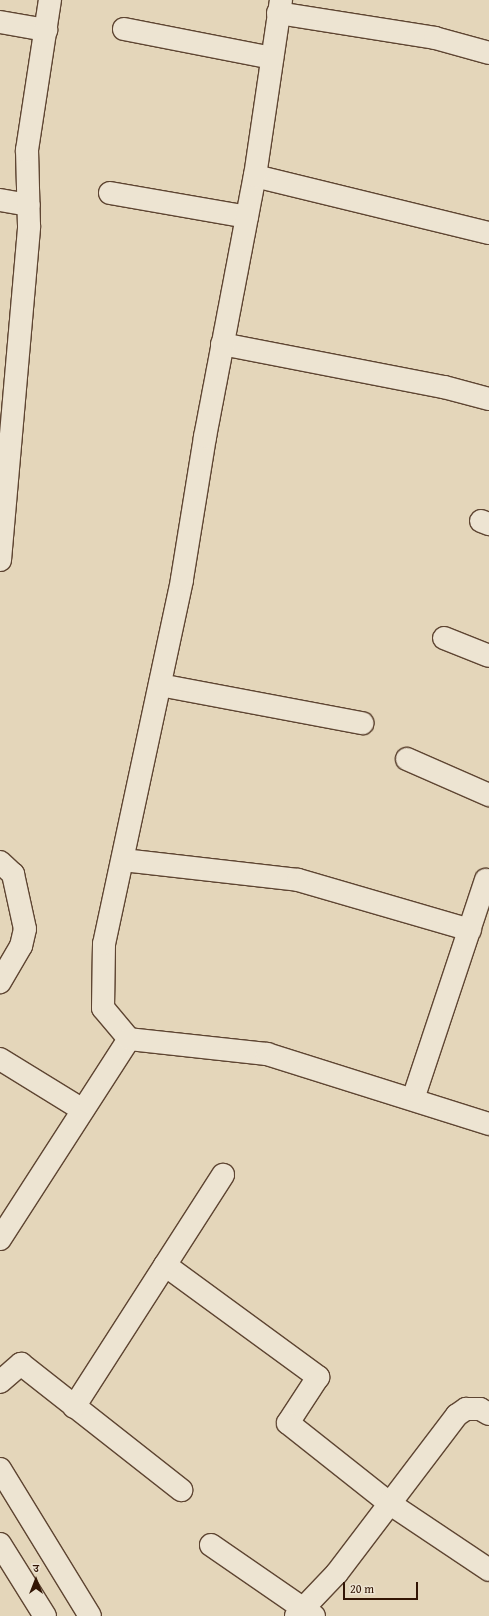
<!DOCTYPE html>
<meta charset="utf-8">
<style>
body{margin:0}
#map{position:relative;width:489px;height:1616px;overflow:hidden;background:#e4d6ba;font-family:"Gentium Book Plus","Noto Serif Devanagari",serif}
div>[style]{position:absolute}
.roads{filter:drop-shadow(1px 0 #5e4532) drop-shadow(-1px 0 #5e4532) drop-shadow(0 1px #5e4532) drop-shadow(0 -1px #5e4532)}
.minor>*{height:22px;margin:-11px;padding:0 11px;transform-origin:11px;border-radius:11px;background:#ede4d2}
.tertiary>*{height:22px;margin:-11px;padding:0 11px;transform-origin:11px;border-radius:11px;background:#ede4d2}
span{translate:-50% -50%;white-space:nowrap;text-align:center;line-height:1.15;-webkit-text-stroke:3px #ede4d2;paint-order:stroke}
.north{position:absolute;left:16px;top:1560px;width:40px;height:40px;-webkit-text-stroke:3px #ede4d2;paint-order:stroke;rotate:0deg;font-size:11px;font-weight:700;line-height:16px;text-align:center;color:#321504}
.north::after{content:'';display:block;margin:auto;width:14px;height:18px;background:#321504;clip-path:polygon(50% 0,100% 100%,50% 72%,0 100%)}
.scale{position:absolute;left:343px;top:1582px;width:75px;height:18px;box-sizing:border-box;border:2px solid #321504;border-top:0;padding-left:5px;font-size:12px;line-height:14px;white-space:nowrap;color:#321504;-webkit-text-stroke:3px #ede4d2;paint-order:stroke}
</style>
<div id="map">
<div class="roads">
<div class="minor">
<div style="left:278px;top:13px;width:159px;rotate:9deg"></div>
<div style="left:435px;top:38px;width:56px;rotate:15.5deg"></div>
<div style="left:0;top:22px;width:47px;rotate:9.9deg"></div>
<div style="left:124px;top:29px;width:151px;rotate:11.1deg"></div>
<div style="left:255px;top:176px;width:241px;rotate:13.7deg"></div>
<div style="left:110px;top:193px;width:139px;rotate:9.9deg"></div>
<div style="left:0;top:200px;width:29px;rotate:10deg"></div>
<div style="left:222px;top:344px;width:226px;rotate:11deg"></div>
<div style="left:444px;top:387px;width:47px;rotate:14.9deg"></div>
<div style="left:481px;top:521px;width:9px;rotate:21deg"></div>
<div style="left:0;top:560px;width:335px;rotate:-85deg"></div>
<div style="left:29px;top:226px;width:76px;rotate:-91.5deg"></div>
<div style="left:27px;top:150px;width:152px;rotate:-81.3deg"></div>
<div style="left:444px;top:638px;width:48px;rotate:21.8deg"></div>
<div style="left:160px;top:685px;width:206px;rotate:10.7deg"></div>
<div style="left:407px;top:759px;width:90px;rotate:23.7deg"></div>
<div style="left:123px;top:860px;width:176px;rotate:6.5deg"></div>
<div style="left:298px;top:880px;width:179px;rotate:16.2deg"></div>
<div style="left:0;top:862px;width:18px;rotate:43deg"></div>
<div style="left:13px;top:874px;width:56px;rotate:77.7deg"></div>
<div style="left:25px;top:929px;width:17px;rotate:103deg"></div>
<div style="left:21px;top:946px;width:42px;rotate:120.3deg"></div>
<div style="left:129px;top:1039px;width:40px;rotate:-130deg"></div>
<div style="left:103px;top:1008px;width:64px;rotate:-89.1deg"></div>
<div style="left:104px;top:944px;width:373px;rotate:-77.9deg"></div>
<div style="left:182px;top:579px;width:144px;rotate:-80.8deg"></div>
<div style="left:205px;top:437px;width:266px;rotate:-79.2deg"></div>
<div style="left:255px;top:176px;width:178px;rotate:-81.6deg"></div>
<div style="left:0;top:1059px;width:97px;rotate:31.6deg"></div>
<div style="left:413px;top:1099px;width:231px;rotate:-71.6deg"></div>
<div style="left:0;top:1239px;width:238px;rotate:-57.2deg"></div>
<div style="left:129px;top:1039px;width:139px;rotate:6.2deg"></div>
<div style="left:267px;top:1054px;width:233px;rotate:17.5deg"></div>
<div style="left:165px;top:1265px;width:190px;rotate:36.2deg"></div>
<div style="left:318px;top:1377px;width:55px;rotate:123.1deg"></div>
<div style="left:288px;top:1423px;width:129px;rotate:38.4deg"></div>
<div style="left:389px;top:1503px;width:120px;rotate:33.8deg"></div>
<div style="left:0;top:1382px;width:28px;rotate:-41deg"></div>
<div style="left:21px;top:1364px;width:204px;rotate:38.2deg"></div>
<div style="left:74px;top:1407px;width:276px;rotate:-57.3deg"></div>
<div style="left:211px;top:1545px;width:125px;rotate:34.6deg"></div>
<div style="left:296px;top:1616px;width:59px;rotate:-46.4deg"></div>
<div style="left:337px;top:1573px;width:198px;rotate:-52.8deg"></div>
<div style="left:457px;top:1415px;width:11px;rotate:-34deg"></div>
<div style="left:466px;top:1409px;width:14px"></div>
<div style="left:480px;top:1409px;width:10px;rotate:29deg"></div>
</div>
<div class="tertiary">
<div style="left:0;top:1469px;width:172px;rotate:58.5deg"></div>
<div style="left:0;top:1544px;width:85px;rotate:58deg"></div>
</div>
</div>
<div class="north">उ</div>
<div class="scale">20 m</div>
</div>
